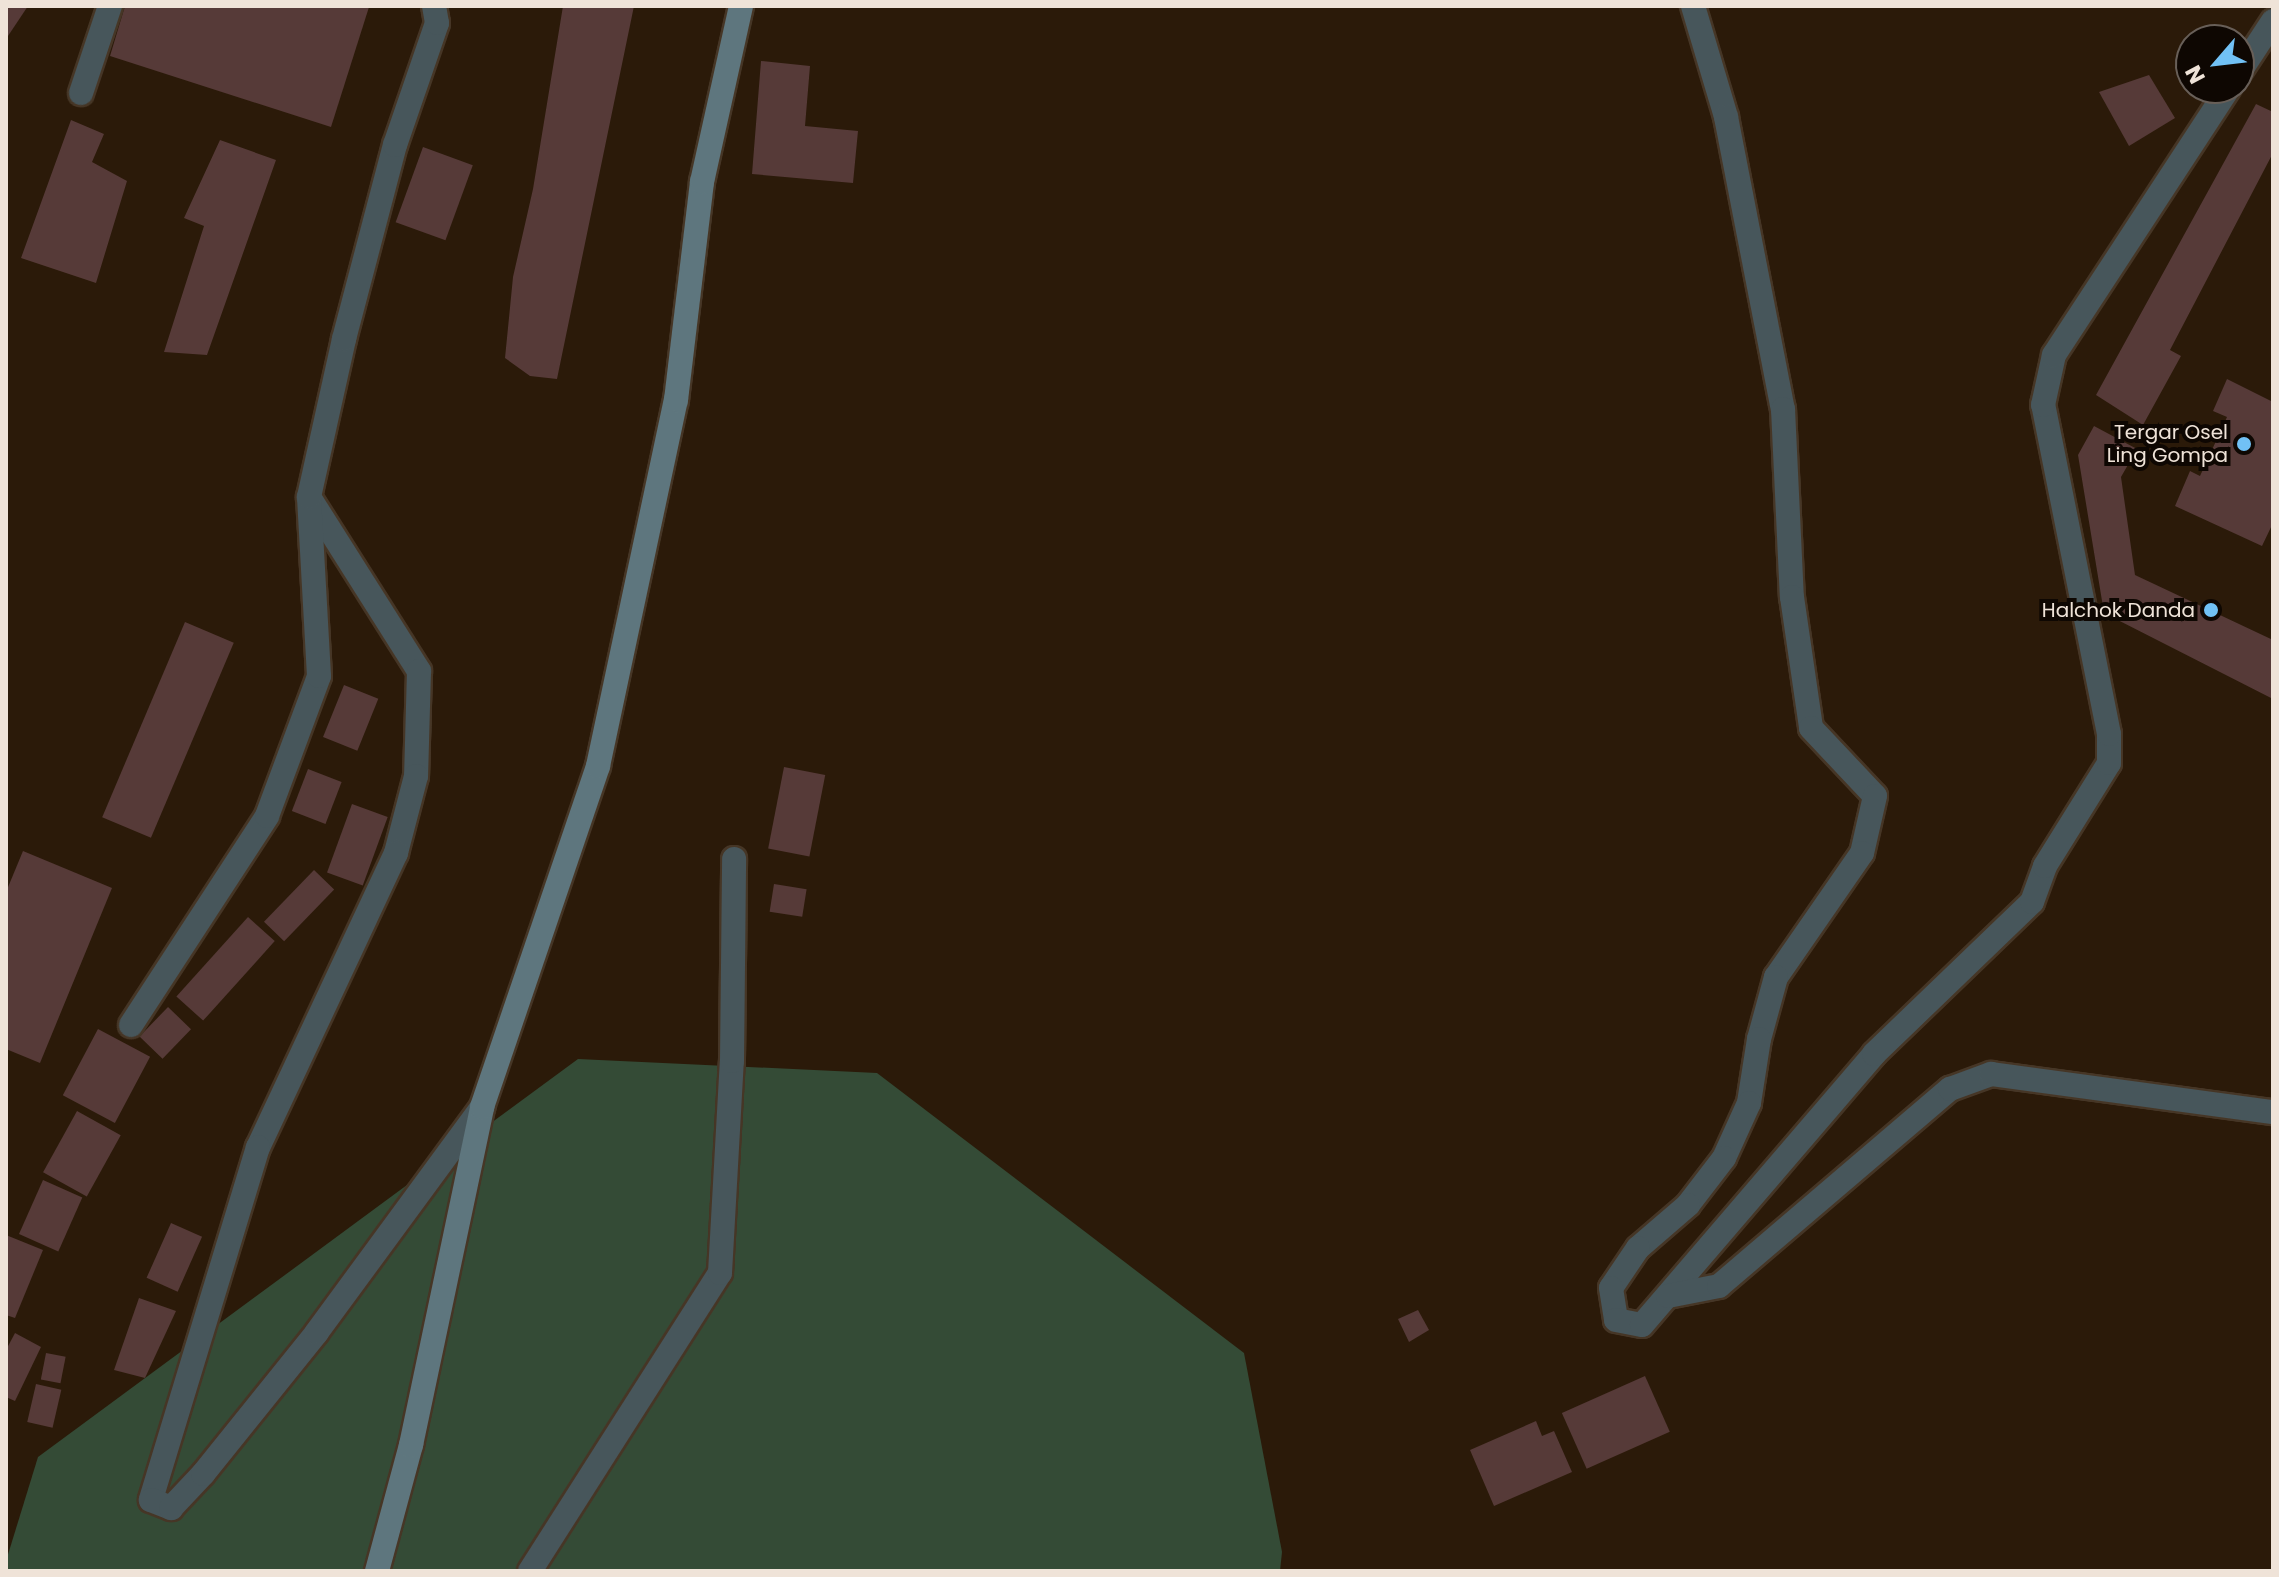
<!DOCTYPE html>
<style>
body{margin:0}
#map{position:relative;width:2279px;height:1577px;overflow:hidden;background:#2b1a09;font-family:Poppins,sans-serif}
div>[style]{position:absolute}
.forest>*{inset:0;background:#344b36}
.building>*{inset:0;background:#563a38;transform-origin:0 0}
.roads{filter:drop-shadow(2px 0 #463626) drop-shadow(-2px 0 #463626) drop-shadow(0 2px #463626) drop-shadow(0 -2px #463626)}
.street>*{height:24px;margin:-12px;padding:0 12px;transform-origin:12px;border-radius:12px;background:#47565b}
.secondary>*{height:24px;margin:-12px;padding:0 12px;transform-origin:12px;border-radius:12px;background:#5e767e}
.dots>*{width:22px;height:22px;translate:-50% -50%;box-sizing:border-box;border:4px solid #0e0702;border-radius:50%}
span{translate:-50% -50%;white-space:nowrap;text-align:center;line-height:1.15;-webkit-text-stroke:8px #0e0702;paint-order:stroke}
.poi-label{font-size:20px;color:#efe3d8}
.right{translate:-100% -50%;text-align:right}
.frame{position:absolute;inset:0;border:8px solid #efe3d8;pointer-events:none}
.north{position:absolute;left:2175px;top:24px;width:80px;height:80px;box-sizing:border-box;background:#0e0702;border:2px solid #685f58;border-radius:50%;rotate:242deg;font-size:22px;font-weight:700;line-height:32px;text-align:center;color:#efe3d8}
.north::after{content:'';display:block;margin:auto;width:28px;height:36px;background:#71c1f5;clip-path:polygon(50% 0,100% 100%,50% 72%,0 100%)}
</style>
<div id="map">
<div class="forest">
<div style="clip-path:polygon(578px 1059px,877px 1073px,1244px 1353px,1282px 1552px,1280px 1571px,6px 1571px,6px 1561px,38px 1457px)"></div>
</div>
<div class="building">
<div style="clip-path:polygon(6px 6px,28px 6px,6px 39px)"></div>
<div style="clip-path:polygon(125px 6px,367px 6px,369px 7px,331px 127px,110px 56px)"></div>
<div style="clip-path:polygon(563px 6px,634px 6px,557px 379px,530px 376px,505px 358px,513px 277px,533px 189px)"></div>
<div style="clip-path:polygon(761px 61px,810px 66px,805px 126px,858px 131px,853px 183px,752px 174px)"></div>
<div style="clip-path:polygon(2149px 75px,2175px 118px,2129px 146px,2099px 92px)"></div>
<div style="clip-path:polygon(2256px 104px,2273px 112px,2273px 153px,2170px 350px,2181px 356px,2143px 425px,2096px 395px)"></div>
<div style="clip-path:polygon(71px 120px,104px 134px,92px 162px,127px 181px,96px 283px,21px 258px)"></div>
<div style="clip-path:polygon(220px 140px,276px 160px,207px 355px,164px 352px,204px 226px,184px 218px)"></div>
<div style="left:423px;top:147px;width:53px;height:80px;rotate:20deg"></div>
<div style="clip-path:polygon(2227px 379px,2273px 402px,2273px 523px,2262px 546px,2175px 506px,2190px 471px,2200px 476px,2227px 417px,2213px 411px)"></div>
<div style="clip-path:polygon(2094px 426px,2137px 449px,2121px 477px,2135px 575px,2273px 640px,2273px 699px,2104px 613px,2078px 455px)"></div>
<div style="left:185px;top:622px;width:53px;height:212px;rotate:23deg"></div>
<div style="left:344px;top:685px;width:37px;height:56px;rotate:22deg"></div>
<div style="left:784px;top:767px;width:42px;height:83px;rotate:11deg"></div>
<div style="left:308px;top:769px;width:36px;height:45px;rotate:21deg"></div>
<div style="left:352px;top:804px;width:38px;height:73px;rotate:20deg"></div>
<div style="clip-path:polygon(23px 851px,112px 888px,40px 1063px,6px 1049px,6px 892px)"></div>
<div style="left:314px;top:870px;width:28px;height:72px;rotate:44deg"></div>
<div style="left:774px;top:884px;width:33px;height:28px;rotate:9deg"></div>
<div style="left:248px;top:917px;width:36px;height:107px;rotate:42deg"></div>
<div style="left:168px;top:1007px;width:32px;height:41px;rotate:44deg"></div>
<div style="left:98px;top:1029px;width:59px;height:75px;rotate:28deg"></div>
<div style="left:77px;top:1111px;width:50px;height:70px;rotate:29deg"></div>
<div style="left:43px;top:1180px;width:43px;height:59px;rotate:24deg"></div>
<div style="left:171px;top:1223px;width:34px;height:60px;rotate:24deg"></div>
<div style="clip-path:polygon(6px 1235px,43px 1250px,15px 1318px,6px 1315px)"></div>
<div style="clip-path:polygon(139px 1298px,176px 1311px,145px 1378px,114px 1370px)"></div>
<div style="clip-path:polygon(1418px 1310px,1429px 1330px,1409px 1342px,1398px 1319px)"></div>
<div style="clip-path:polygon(15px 1333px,41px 1347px,15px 1401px,6px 1397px,6px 1350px)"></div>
<div style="left:46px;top:1353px;width:20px;height:27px;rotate:11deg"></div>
<div style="left:1645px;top:1376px;width:61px;height:91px;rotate:66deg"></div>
<div style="left:36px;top:1384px;width:26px;height:39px;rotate:13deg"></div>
<div style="clip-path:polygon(1536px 1421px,1542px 1436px,1554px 1431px,1572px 1472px,1494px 1506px,1470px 1450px)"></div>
</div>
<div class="roads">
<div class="street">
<div style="left:1693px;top:6px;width:116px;rotate:73.4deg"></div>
<div style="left:1726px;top:117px;width:298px;rotate:79deg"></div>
<div style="left:1783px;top:409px;width:188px;rotate:87.3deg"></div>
<div style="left:1792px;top:597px;width:132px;rotate:81.7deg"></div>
<div style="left:1811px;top:728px;width:93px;rotate:46.7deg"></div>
<div style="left:1875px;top:796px;width:58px;rotate:102.8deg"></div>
<div style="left:1862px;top:853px;width:151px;rotate:124.7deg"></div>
<div style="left:1776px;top:977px;width:64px;rotate:105.3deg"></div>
<div style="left:1759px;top:1039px;width:65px;rotate:98.9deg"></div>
<div style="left:1749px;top:1103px;width:60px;rotate:114.4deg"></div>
<div style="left:1724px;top:1158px;width:59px;rotate:127.5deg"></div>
<div style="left:1688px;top:1205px;width:66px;rotate:139.3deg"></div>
<div style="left:1638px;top:1248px;width:48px;rotate:124deg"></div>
<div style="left:1611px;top:1288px;width:32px;rotate:81deg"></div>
<div style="left:1616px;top:1320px;width:26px;rotate:11deg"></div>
<div style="left:1642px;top:1325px;width:357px;rotate:-49.4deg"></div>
<div style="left:1874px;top:1054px;width:219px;rotate:-43.9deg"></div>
<div style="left:2032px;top:902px;width:38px;rotate:-70deg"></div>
<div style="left:2045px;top:866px;width:121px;rotate:-58.1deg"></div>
<div style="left:2109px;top:763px;width:29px;rotate:-90deg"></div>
<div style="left:2109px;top:734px;width:336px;rotate:-101.3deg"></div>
<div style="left:2043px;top:405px;width:51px;rotate:-77.6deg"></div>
<div style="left:2054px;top:355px;width:319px;rotate:-56.8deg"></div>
<div style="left:2239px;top:73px;width:62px;rotate:-56.8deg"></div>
<div style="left:81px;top:93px;width:92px;rotate:-71.6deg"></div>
<div style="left:309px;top:497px;width:206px;rotate:57.7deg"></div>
<div style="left:419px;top:671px;width:105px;rotate:91.6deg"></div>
<div style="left:416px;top:776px;width:80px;rotate:104.6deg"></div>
<div style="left:396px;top:853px;width:325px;rotate:115.1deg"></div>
<div style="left:258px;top:1147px;width:369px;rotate:106.9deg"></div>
<div style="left:151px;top:1500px;width:22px;rotate:22deg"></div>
<div style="left:171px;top:1508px;width:47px;rotate:-46.7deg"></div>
<div style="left:203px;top:1474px;width:182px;rotate:-51.2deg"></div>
<div style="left:317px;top:1332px;width:279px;rotate:-53.7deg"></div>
<div style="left:131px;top:1025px;width:249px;rotate:-56.9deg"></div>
<div style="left:267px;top:816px;width:149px;rotate:-69.6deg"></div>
<div style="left:319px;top:676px;width:179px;rotate:-93.2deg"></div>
<div style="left:309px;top:497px;width:162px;rotate:-77.5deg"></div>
<div style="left:344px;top:339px;width:201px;rotate:-75.3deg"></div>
<div style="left:395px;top:145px;width:129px;rotate:-71deg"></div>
<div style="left:437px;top:23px;width:17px;rotate:-100deg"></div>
<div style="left:1668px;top:1296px;width:52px;rotate:-11.1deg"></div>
<div style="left:1719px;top:1286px;width:304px;rotate:-40.5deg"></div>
<div style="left:1950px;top:1089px;width:44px;rotate:-20.1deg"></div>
<div style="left:1991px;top:1074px;width:285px;rotate:7.7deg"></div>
<div style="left:530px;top:1571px;width:353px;rotate:-57.5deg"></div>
<div style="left:720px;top:1273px;width:212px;rotate:-86.8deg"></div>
<div style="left:732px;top:1061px;width:202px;rotate:-89.4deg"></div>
</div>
<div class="secondary">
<div style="left:377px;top:1571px;width:131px;rotate:-74.9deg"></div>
<div style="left:411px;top:1445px;width:345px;rotate:-78.1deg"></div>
<div style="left:482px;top:1107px;width:360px;rotate:-71.2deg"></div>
<div style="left:598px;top:766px;width:374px;rotate:-78deg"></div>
<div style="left:676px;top:400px;width:220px;rotate:-83.2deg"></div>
<div style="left:702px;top:182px;width:180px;rotate:-77.5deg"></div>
</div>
</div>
<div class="dots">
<div style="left:2244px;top:444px;background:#71c1f5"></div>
<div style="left:2211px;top:610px;background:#71c1f5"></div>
</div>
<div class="poi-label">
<span class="right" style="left:2228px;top:444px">Tergar Osel<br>Ling Gompa</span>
<span class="right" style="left:2195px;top:610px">Halchok Danda</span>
</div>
<div class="frame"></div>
<div class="north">N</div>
</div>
